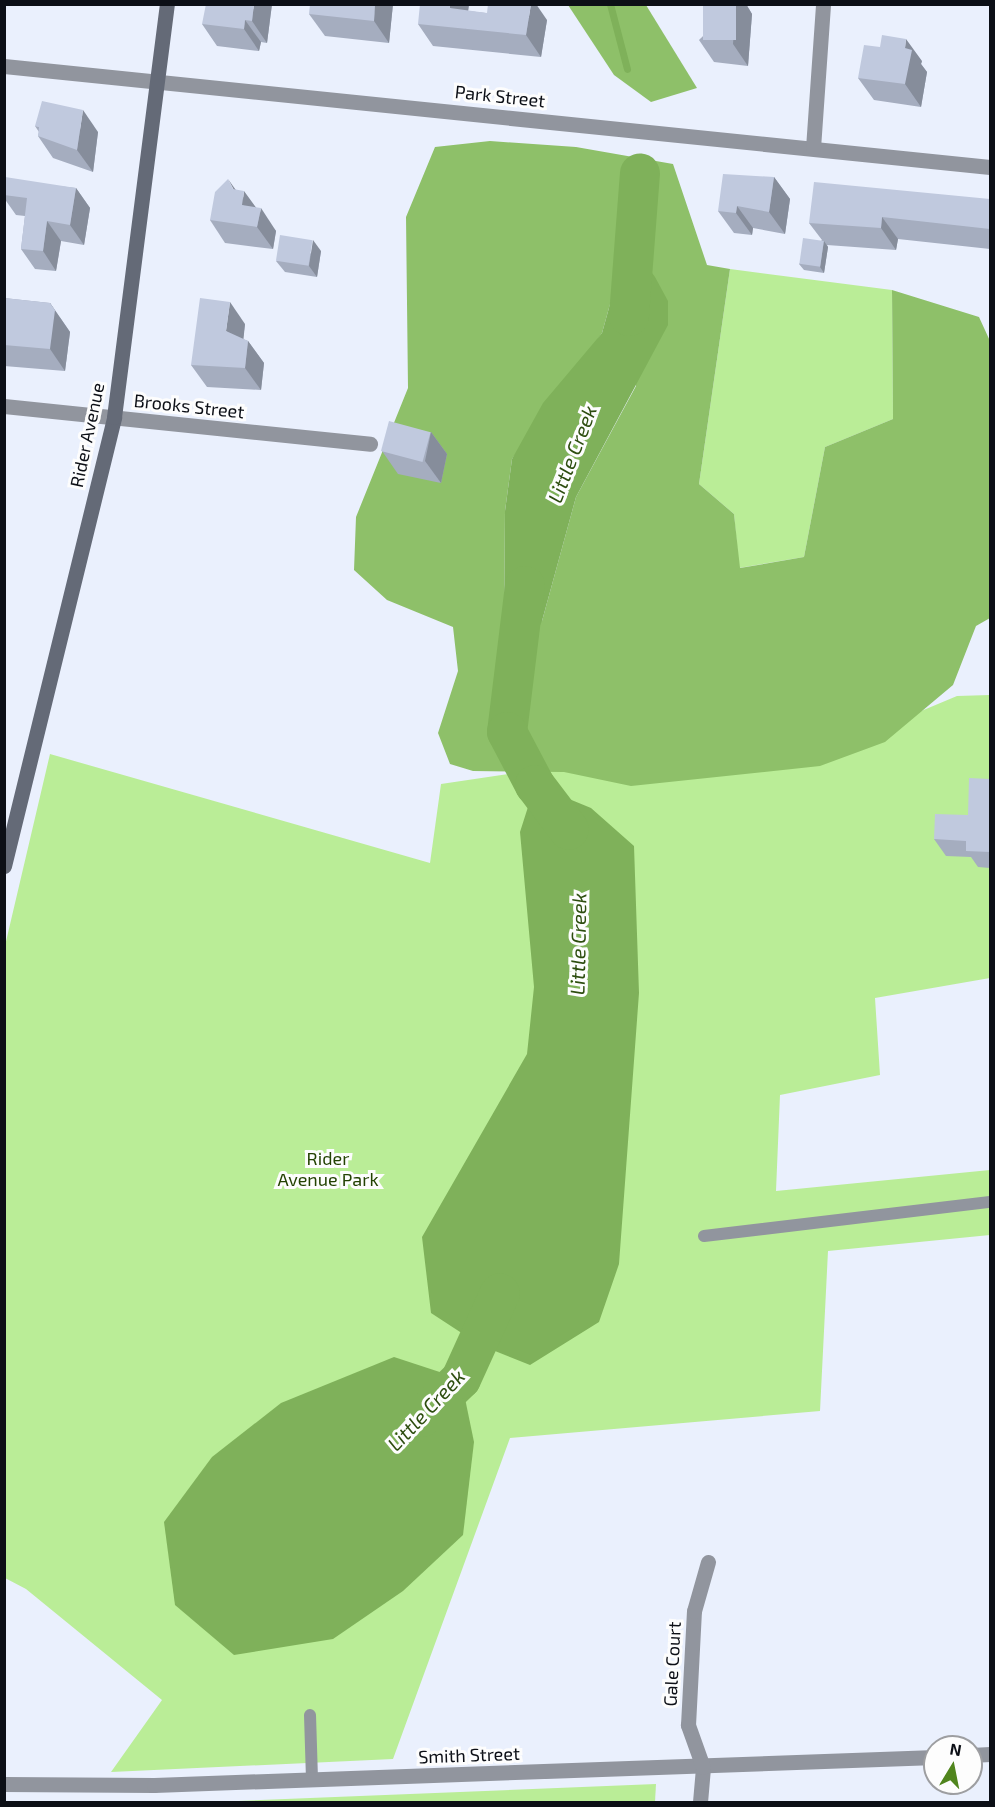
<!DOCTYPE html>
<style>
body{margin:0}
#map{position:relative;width:995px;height:1807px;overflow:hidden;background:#eaf0fd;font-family:"Exo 2",sans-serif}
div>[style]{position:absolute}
.green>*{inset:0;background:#baed97}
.forest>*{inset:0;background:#8ec069}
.water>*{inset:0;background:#7fb15a}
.stream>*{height:7px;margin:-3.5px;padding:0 3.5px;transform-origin:3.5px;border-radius:3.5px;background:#7fb15a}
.river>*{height:40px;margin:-20px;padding:0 20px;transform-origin:20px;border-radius:20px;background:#7fb15a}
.lane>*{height:12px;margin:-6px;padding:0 6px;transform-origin:6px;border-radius:6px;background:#91959e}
.street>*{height:15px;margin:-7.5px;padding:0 7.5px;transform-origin:7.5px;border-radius:7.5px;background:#91959e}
.secondary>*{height:15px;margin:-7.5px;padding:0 7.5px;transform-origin:7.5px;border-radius:7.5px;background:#646a77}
.wall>*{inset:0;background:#a5adbf}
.shaded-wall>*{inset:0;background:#868d9b}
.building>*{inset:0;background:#c0c9de;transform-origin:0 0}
span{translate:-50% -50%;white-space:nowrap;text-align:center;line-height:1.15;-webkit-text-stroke:6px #fdfdfd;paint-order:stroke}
.street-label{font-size:18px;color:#0c0f16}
.park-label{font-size:18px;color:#234202}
.water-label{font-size:20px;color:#2d4d0f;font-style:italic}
.frame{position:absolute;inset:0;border:6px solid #0c0f16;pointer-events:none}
.north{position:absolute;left:923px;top:1735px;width:60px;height:60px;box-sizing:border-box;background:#fdfdfd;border:2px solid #9d9ea1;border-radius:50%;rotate:10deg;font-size:16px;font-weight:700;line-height:24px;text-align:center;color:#0c0f16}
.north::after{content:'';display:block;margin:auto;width:21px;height:27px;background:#50851d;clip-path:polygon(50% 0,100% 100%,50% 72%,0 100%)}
</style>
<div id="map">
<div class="green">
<div style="clip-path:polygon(730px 269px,892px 290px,893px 419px,825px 447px,804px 557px,739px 568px,734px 514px,699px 484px)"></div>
<div style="clip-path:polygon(990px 695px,990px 978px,875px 998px,880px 1075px,780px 1095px,776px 1191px,990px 1170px,990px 1235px,828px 1251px,820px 1411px,510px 1438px,393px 1759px,111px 1772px,162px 1700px,26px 1589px,5px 1578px,4px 950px,50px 754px,430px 863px,441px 784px,570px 765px,814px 756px,957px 696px)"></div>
<div style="clip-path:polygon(656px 1784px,655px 1802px,214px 1802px)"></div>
</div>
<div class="forest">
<div style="clip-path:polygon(568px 5px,646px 5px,697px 88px,651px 102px,614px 75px)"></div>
<div style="clip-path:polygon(evenodd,490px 141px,576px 147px,673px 164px,707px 265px,730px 269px,699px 484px,734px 514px,740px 568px,804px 557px,825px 447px,893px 419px,892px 290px,979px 317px,990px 341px,990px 618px,976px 626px,953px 685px,885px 742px,820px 766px,631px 786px,564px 772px,473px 771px,450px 764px,438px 733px,458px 671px,453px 627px,387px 600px,354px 570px,356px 517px,408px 388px,406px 217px,435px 147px,490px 141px,622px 261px,636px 386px,576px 497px,542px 621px,504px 628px,505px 511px,512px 459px,602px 333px,622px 261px)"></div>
</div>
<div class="water">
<div style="clip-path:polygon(622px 261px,644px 262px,655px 277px,668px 301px,668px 325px,576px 497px,542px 621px,527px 652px,504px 628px,505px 511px,512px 459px,543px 403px,602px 333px)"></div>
<div style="clip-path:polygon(535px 785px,591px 808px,634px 846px,639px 993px,619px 1264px,599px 1322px,530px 1365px,480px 1345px,431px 1313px,422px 1237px,527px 1054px,534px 987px,520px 832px)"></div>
<div style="clip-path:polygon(394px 1357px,461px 1379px,474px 1442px,463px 1535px,403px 1591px,333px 1639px,234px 1655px,175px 1605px,164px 1522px,212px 1457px,281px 1403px)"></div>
</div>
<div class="stream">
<div style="left:610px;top:4px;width:67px;rotate:75.3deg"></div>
</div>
<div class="river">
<div style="left:629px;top:316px;width:143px;rotate:-85.6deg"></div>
<div style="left:525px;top:586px;width:147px;rotate:97deg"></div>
<div style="left:507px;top:732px;width:60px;rotate:62.2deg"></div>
<div style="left:535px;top:785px;width:56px;rotate:52.9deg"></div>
<div style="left:422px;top:1417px;width:54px;rotate:-44.3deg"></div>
<div style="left:461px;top:1379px;width:94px;rotate:-65.6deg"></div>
</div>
<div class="lane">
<div style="left:704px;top:1236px;width:288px;rotate:-6.8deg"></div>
<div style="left:310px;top:1715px;width:64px;rotate:88.2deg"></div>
</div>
<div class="street">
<div style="left:4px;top:66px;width:991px;rotate:5.85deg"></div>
<div style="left:813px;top:148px;width:144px;rotate:-86deg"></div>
<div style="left:4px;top:406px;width:368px;rotate:5.9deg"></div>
<div style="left:971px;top:1755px;width:19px;rotate:-3deg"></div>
<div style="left:4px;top:1784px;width:150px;rotate:0.4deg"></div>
<div style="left:154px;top:1785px;width:782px;rotate:-2.05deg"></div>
<div style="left:700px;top:1802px;width:35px;rotate:-85deg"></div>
<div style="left:703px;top:1767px;width:45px;rotate:-109.7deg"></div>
<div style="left:688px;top:1725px;width:114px;rotate:-87deg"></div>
<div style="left:694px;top:1611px;width:51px;rotate:-74.1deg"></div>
</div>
<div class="secondary">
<div style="left:4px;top:866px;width:462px;rotate:-76.2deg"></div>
<div style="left:114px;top:417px;width:416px;rotate:-82.7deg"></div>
</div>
<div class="wall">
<div style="clip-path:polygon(272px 4px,267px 43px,261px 42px,259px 51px,217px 46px,202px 24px)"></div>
<div style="clip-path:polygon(393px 4px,389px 43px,325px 36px,309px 14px)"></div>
<div style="clip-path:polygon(469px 4px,468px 11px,547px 20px,541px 57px,433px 46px,418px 24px)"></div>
<div style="clip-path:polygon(736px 4px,746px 4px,752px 14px,748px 66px,714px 62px,699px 40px)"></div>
<div style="clip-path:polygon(922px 61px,921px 64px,927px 72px,921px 107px,874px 100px,858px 78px)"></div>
<div style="clip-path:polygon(35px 126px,98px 132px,93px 172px,53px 158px,38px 136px,39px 132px)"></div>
<div style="clip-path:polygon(774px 177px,790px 199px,785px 234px,753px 228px,752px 235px,734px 233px,718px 211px)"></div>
<div style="clip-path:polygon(4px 180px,76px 188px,90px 208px,84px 245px,61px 241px,56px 271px,35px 269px,21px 249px,25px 216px,16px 215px,4px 198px)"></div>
<div style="clip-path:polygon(235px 190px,256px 208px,276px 231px,273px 249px,225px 243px,210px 220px)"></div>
<div style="clip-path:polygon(990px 199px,990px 249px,898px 239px,896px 250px,827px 245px,828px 247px,824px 273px,804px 270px,799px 264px,822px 240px,809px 223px)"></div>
<div style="clip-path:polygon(321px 251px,317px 277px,285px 272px,276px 261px)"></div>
<div style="clip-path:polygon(4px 298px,50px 303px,70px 332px,65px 371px,4px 366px)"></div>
<div style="clip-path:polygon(245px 324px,243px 339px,248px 341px,264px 363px,261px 390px,207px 387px,191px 365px)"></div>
<div style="clip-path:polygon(431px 432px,447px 454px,441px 483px,398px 474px,382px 451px)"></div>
<div style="clip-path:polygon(990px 779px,990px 868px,978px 867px,971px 857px,946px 856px,934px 839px,968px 815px)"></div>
</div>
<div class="shaded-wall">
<div style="clip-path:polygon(254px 4px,272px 4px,267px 43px,252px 21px)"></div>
<div style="clip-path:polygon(375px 4px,393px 4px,389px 43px,374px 21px)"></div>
<div style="clip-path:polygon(450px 4px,469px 4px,466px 29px,450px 8px)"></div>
<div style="clip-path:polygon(531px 4px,536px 4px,547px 20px,541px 57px,526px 35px)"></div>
<div style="clip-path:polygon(736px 4px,746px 4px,752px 14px,748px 66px,733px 44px)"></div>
<div style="clip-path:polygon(245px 20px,261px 42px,259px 51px,244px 29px)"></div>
<div style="clip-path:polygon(906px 39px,922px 61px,921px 64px,927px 72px,921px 107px,905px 84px,905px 48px)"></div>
<div style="clip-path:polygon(83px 110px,98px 132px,93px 172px,77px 150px)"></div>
<div style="clip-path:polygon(774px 177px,790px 199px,785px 234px,769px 212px)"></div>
<div style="clip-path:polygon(228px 179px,243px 200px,244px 191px,260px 213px,242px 205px)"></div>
<div style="clip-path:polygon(76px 188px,90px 208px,84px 245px,70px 225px)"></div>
<div style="clip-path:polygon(737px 206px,753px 228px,752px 235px,736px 213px)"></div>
<div style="clip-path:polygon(261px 208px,276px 231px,273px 249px,257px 227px)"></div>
<div style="clip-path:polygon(882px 217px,898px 239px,896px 250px,881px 228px)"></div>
<div style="clip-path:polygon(47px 221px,61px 241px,56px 271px,43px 251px)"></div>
<div style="clip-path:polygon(313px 240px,321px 251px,317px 277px,309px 266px)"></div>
<div style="clip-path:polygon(824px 241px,828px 247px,824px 273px,820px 267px)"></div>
<div style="clip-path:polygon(230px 302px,245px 324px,242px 353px,226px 331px)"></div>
<div style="clip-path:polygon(50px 303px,70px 332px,65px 371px,50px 349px)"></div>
<div style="clip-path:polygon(248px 341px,264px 363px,261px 390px,245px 368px)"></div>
<div style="clip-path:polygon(431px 432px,447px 454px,441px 483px,425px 461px)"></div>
</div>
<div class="building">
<div style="clip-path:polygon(206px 4px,254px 4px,252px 21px,245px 20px,244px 29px,202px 24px)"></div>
<div style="clip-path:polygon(310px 4px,375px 4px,374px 21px,309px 14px)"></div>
<div style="clip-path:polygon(420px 4px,450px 4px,450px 8px,487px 13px,488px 4px,531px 4px,526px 35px,418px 24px)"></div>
<div style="left:703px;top:4px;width:33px;height:36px"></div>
<div style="clip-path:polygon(882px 35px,906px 39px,905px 48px,912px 50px,905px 84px,858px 78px,864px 45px,880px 47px)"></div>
<div style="clip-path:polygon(42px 101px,83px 110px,77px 150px,38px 136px,39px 127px,35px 126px)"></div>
<div style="clip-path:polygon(723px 174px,774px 177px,769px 212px,737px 206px,736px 213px,718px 211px)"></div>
<div style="clip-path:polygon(5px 177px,76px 188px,70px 225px,47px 221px,43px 251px,21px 249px,27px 198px,4px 195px)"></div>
<div style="clip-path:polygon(228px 179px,233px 189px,244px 191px,242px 205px,261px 208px,257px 227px,210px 220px,215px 192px)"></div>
<div style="clip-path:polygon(814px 182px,990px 199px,990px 229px,882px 217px,881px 228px,809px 223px)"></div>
<div style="left:280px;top:235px;width:33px;height:26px;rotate:9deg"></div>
<div style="left:803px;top:238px;width:21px;height:26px;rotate:8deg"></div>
<div style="clip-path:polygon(4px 298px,50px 303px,55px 310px,50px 349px,4px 345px)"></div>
<div style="clip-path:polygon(200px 298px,230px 302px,226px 331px,248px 341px,245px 368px,191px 365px)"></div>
<div style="left:389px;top:421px;width:43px;height:31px;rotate:15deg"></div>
<div style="clip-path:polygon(969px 778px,990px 779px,990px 852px,966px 851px,966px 841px,934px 839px,935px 814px,968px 815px)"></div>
</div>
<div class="street-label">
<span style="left:500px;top:96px;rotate:6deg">Park Street</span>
<span style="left:189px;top:406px;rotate:6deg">Brooks Street</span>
<span style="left:87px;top:435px;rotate:-78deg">Rider Avenue</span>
<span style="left:672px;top:1664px;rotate:-87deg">Gale Court</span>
<span style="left:469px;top:1755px;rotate:-2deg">Smith Street</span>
</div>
<div class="park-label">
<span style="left:328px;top:1169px">Rider<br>Avenue Park</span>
</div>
<div class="water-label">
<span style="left:572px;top:454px;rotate:-69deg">Little Creek</span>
<span style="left:578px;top:944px;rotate:-89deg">Little Creek</span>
<span style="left:426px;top:1410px;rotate:-47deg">Little Creek</span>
</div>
<div class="frame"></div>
<div class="north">N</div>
</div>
